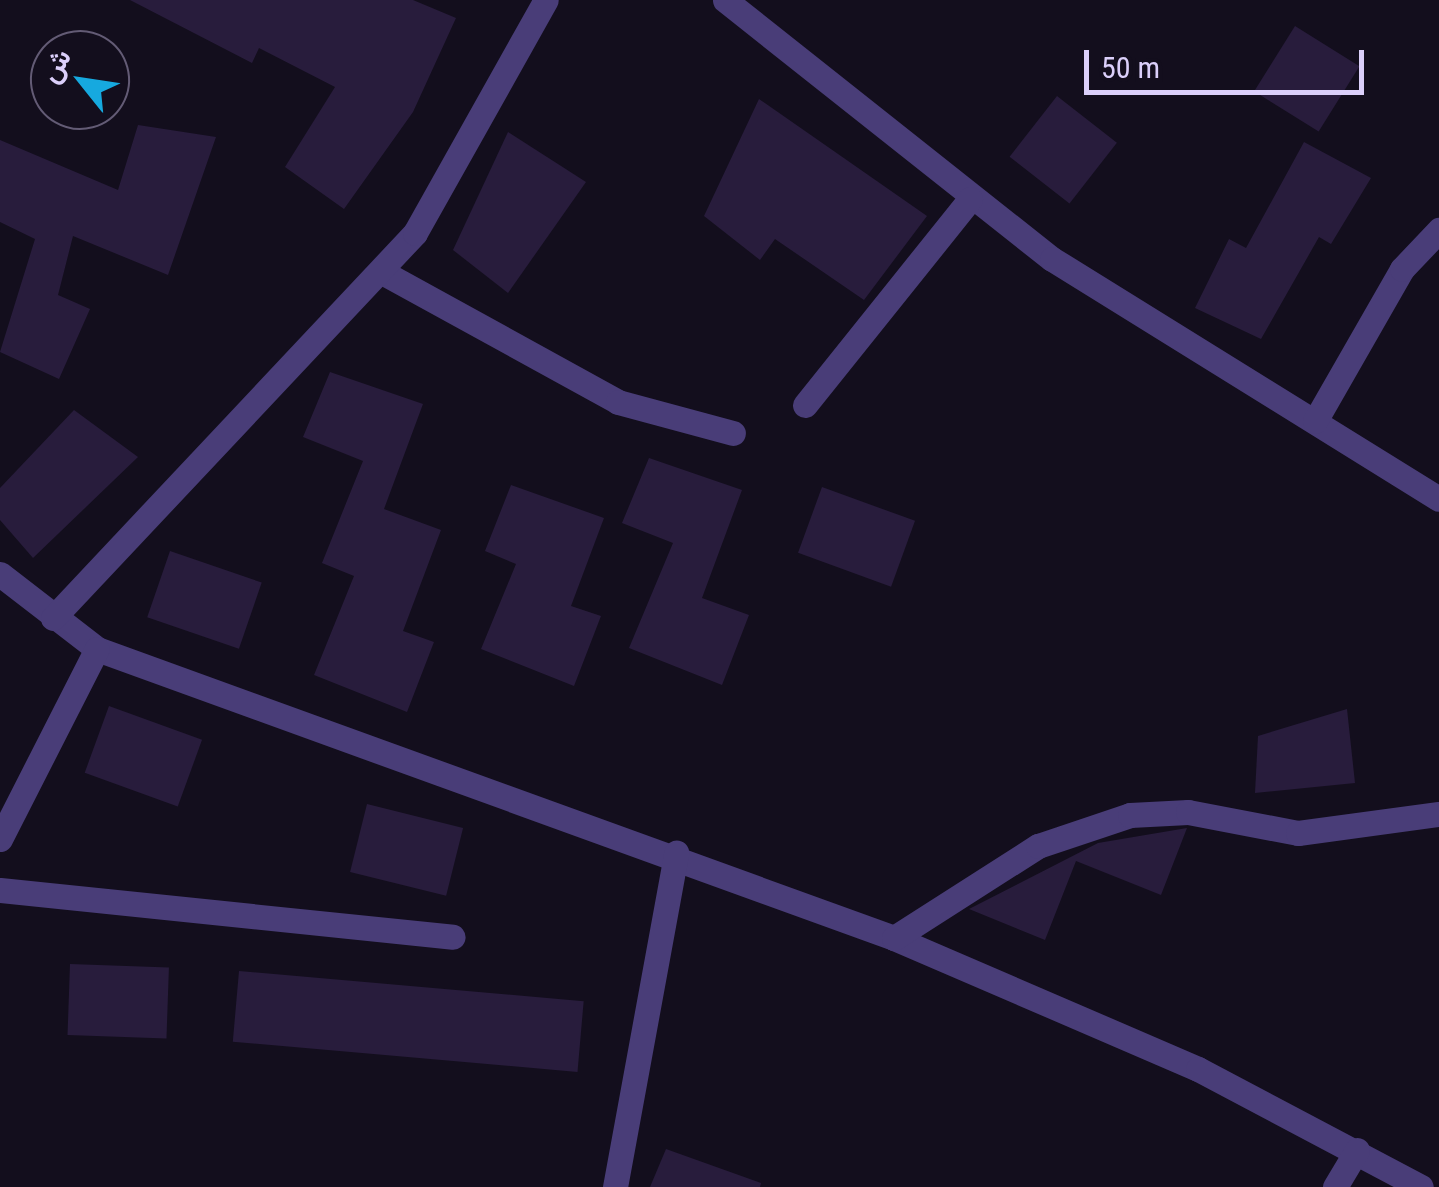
<!DOCTYPE html>
<meta charset="utf-8">
<style>
body{margin:0}
#map{position:relative;width:1439px;height:1187px;overflow:hidden;background:#130e1d;font-family:"Roboto Condensed",Vazirmatn,sans-serif}
div>[style]{position:absolute}
.building>*{inset:0;background:#281c3c;transform-origin:0 0}
.minor>*{height:25px;margin:-12.5px;padding:0 12.5px;transform-origin:12.5px;border-radius:12.5px;background:#493d78}
span{translate:-50% -50%;white-space:nowrap;text-align:center;line-height:1.15;-webkit-text-stroke:8px #130e1d;paint-order:stroke}
.north{position:absolute;left:30px;top:30px;width:100px;height:100px;box-sizing:border-box;background:#130e1d;border:2px solid #635b75;border-radius:50%;rotate:300deg;font-size:28px;font-weight:700;line-height:40px;text-align:center;color:#dbcffa}
.north::after{content:'';display:block;margin:auto;width:35px;height:45px;background:#16a9df;clip-path:polygon(50% 0,100% 100%,50% 72%,0 100%)}
.scale{position:absolute;left:1084px;top:50px;width:280px;height:45px;box-sizing:border-box;border:5px solid #dbcffa;border-top:0;padding-left:12px;font-size:30px;line-height:35px;white-space:nowrap;color:#dbcffa;-webkit-text-stroke:8px #130e1d;paint-order:stroke}
</style>
<div id="map">
<div class="building">
<div style="clip-path:polygon(130px 0,413px 0,456px 18px,413px 112px,344px 209px,285px 167px,335px 87px,259px 48px,252px 63px)"></div>
<div style="left:1295px;top:26px;width:76px;height:77px;rotate:32deg"></div>
<div style="left:1057px;top:96px;width:76px;height:77px;rotate:38deg"></div>
<div style="clip-path:polygon(759px 99px,927px 216px,864px 300px,775px 239px,760px 260px,704px 216px)"></div>
<div style="clip-path:polygon(138px 125px,216px 137px,168px 275px,73px 236px,58px 295px,90px 309px,59px 379px,0 352px,35px 239px,0 222px,0 140px,118px 190px)"></div>
<div style="clip-path:polygon(508px 132px,586px 182px,508px 293px,453px 250px)"></div>
<div style="clip-path:polygon(1304px 142px,1371px 178px,1331px 244px,1319px 237px,1261px 339px,1195px 308px,1229px 239px,1246px 248px)"></div>
<div style="clip-path:polygon(330px 372px,423px 404px,384px 509px,441px 530px,403px 631px,434px 642px,407px 712px,314px 675px,354px 576px,322px 563px,363px 461px,303px 437px)"></div>
<div style="clip-path:polygon(74px 410px,138px 457px,33px 558px,0 520px,0 488px)"></div>
<div style="clip-path:polygon(649px 458px,742px 490px,702px 598px,749px 615px,722px 685px,629px 648px,673px 543px,622px 523px)"></div>
<div style="clip-path:polygon(511px 485px,604px 518px,571px 606px,601px 616px,574px 686px,481px 649px,516px 564px,485px 551px)"></div>
<div style="left:822px;top:487px;width:99px;height:70px;rotate:20deg"></div>
<div style="left:170px;top:551px;width:97px;height:70px;rotate:19deg"></div>
<div style="left:109px;top:706px;width:99px;height:71px;rotate:20deg"></div>
<div style="clip-path:polygon(1347px 709px,1355px 783px,1255px 793px,1258px 736px)"></div>
<div style="left:367px;top:804px;width:99px;height:70px;rotate:14deg"></div>
<div style="clip-path:polygon(1187px 828px,1161px 895px,1076px 861px,1045px 940px,969px 909px,1098px 843px)"></div>
<div style="left:70px;top:964px;width:99px;height:71px;rotate:2deg"></div>
<div style="left:239px;top:971px;width:346px;height:71px;rotate:5deg"></div>
<div style="clip-path:polygon(666px 1149px,761px 1183px,760px 1187px,650px 1187px)"></div>
</div>
<div class="minor">
<div style="left:725px;top:0;width:417px;rotate:38.4deg"></div>
<div style="left:1052px;top:259px;width:455px;rotate:31.8deg"></div>
<div style="left:382px;top:272px;width:269px;rotate:28.8deg"></div>
<div style="left:618px;top:402px;width:119px;rotate:15.1deg"></div>
<div style="left:805px;top:405px;width:264px;rotate:-51.3deg"></div>
<div style="left:1315px;top:421px;width:175px;rotate:-60.2deg"></div>
<div style="left:1402px;top:269px;width:54px;rotate:-46.5deg"></div>
<div style="left:0;top:574px;width:123px;rotate:37.7deg"></div>
<div style="left:97px;top:649px;width:848px;rotate:19.93deg"></div>
<div style="left:894px;top:938px;width:331px;rotate:23.3deg"></div>
<div style="left:1198px;top:1069px;width:252px;rotate:27.9deg"></div>
<div style="left:53px;top:618px;width:528px;rotate:-46.76deg"></div>
<div style="left:415px;top:233px;width:267px;rotate:-60.7deg"></div>
<div style="left:0;top:839px;width:213px;rotate:-63deg"></div>
<div style="left:0;top:890px;width:455px;rotate:5.9deg"></div>
<div style="left:894px;top:938px;width:171px;rotate:-32.6deg"></div>
<div style="left:1038px;top:846px;width:97px;rotate:-18.6deg"></div>
<div style="left:1130px;top:815px;width:58px;rotate:-3deg"></div>
<div style="left:1188px;top:812px;width:112px;rotate:10.8deg"></div>
<div style="left:1298px;top:833px;width:142px;rotate:-7.7deg"></div>
<div style="left:615px;top:1187px;width:340px;rotate:-79.6deg"></div>
<div style="left:1335px;top:1187px;width:43px;rotate:-59.3deg"></div>
</div>
<div class="north">ش</div>
<div class="scale">50 m</div>
</div>
